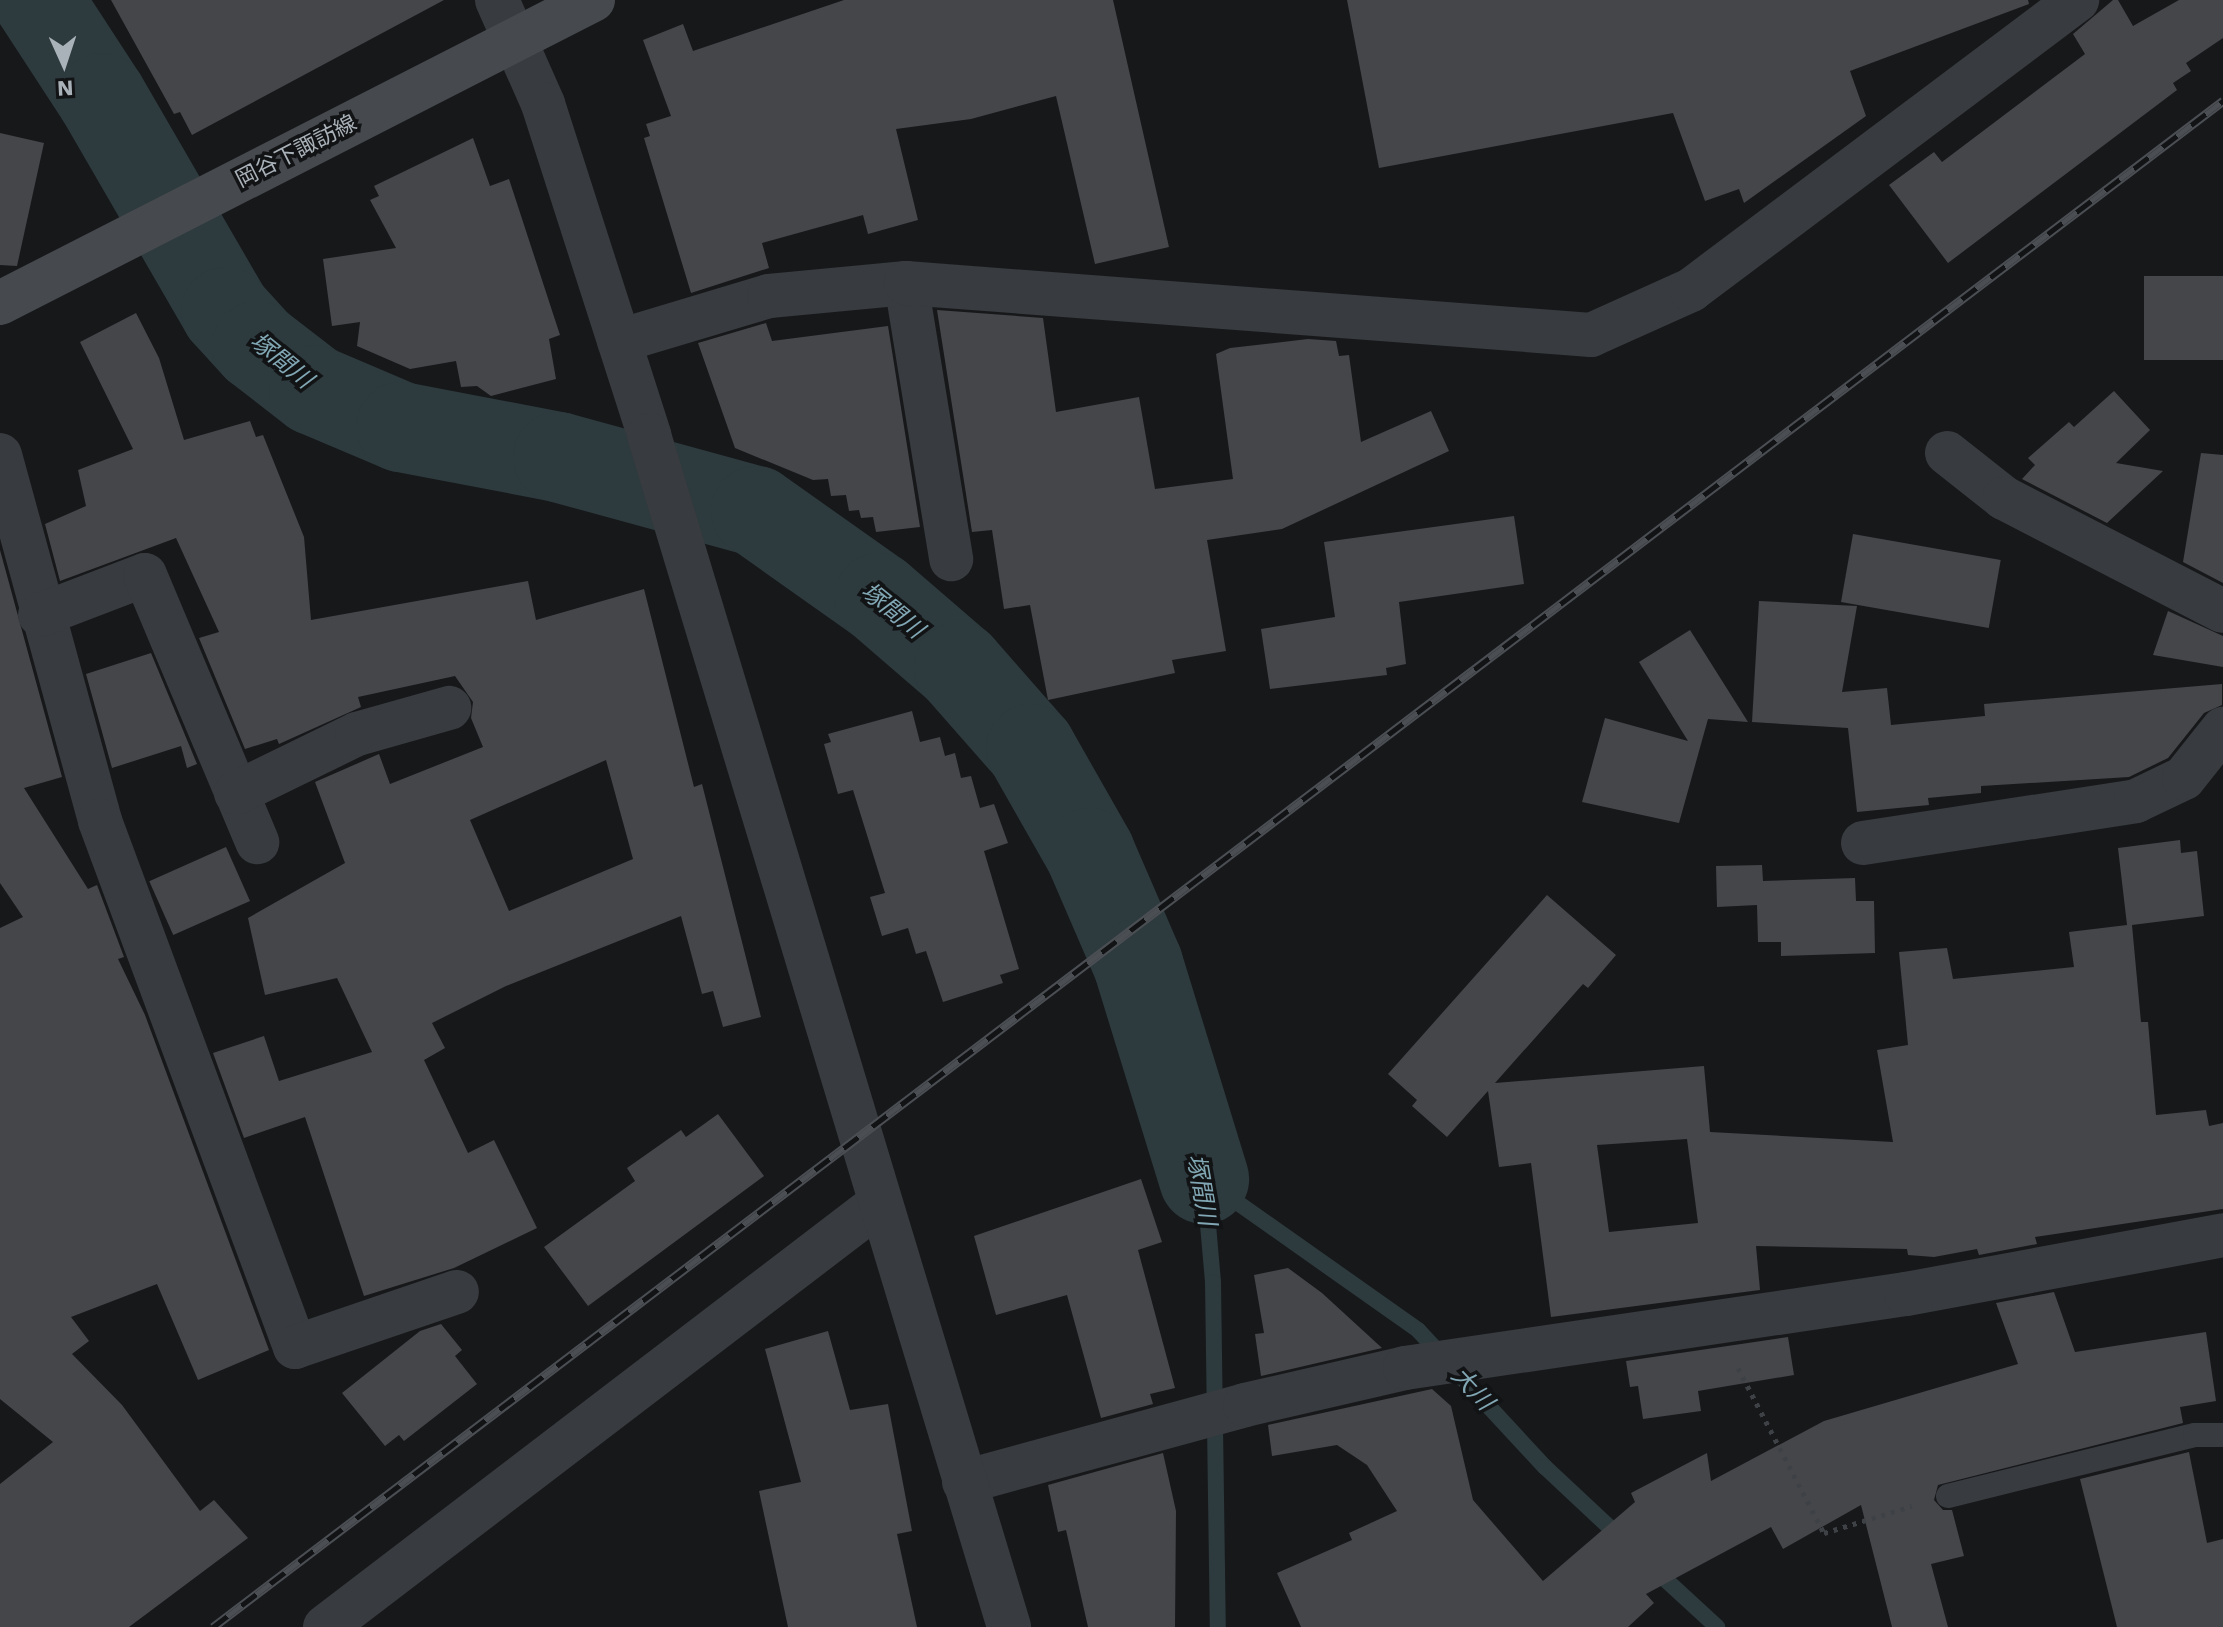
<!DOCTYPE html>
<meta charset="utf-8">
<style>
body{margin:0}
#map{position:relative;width:2223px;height:1627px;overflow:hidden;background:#17181a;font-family:"Work Sans","Noto Sans JP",sans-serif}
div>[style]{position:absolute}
.stream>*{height:16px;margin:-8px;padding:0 8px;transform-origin:8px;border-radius:8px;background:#2d3a3e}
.river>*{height:90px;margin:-45px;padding:0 45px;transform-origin:45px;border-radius:45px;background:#2d3a3e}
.building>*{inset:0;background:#44464a;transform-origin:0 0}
.path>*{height:5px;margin-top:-2.5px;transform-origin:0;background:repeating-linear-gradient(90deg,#3e4246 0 4px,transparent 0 10px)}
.service>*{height:24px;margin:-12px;padding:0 12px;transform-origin:12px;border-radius:12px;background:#383b3f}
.minor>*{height:44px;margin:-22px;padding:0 22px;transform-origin:22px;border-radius:22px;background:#383b3f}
.tertiary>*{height:44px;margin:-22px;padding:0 22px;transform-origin:22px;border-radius:22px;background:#383b3f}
.secondary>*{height:44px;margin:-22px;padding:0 22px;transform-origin:22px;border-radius:22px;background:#464a4f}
.rail>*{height:9px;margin-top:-4.5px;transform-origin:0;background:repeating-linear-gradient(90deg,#121315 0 18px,#4b4f54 0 36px);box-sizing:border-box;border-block:2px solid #4b4f54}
span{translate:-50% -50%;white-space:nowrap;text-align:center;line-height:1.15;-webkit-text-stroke:7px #121315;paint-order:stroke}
.street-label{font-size:22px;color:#aab2b9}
.water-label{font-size:24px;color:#81a7b4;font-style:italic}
.north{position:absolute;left:24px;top:24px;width:80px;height:80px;-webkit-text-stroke:6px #121315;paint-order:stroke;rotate:177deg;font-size:22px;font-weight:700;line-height:32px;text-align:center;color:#aab2b9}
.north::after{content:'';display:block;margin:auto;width:28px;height:36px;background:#aab2b9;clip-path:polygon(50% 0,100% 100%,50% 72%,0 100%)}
</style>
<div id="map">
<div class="stream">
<div style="left:1204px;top:1179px;width:262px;rotate:35.2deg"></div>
<div style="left:1418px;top:1330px;width:187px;rotate:47.2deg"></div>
<div style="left:1545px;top:1467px;width:105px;rotate:43.1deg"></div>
<div style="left:1204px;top:1179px;width:103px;rotate:85deg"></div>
<div style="left:1213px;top:1282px;width:345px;rotate:89.2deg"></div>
<div style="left:1654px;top:1569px;width:86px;rotate:42.6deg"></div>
</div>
<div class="river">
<div style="left:38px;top:0;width:117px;rotate:56.9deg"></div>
<div style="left:102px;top:98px;width:247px;rotate:59.9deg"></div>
<div style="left:226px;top:312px;width:46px;rotate:47.6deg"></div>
<div style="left:257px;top:346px;width:72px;rotate:37.7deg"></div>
<div style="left:314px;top:390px;width:95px;rotate:23deg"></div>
<div style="left:401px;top:427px;width:160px;rotate:10.8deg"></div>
<div style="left:558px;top:457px;width:205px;rotate:15.3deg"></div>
<div style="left:756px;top:511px;width:151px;rotate:35.3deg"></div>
<div style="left:879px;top:598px;width:106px;rotate:40.8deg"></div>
<div style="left:959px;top:667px;width:109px;rotate:48.7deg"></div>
<div style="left:1031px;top:749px;width:120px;rotate:60.4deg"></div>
<div style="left:1090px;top:853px;width:121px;rotate:66.6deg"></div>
<div style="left:1138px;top:964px;width:225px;rotate:72.9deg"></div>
</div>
<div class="building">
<div style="clip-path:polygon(111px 0,444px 0,192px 135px,180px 112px,174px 114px)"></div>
<div style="clip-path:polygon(844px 0,1113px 0,1169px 247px,1095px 264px,1056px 96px,971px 119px,896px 129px,918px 220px,868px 234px,863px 215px,762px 243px,769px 268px,691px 293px,644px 138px,650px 136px,646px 124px,671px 116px,643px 40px,683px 24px,693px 51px)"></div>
<div style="clip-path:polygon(1347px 0,2028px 0,2029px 4px,1850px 71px,1866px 116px,1744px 203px,1739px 189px,1705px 201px,1673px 113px,1379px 168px)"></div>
<div style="clip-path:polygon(2113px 0,2118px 0,2133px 26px,2179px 0,2223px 0,2223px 38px,2186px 63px,2191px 71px,2173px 83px,2177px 90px,1948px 263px,1889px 185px,1934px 152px,1942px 162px,2085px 54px,2073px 34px)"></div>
<div style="clip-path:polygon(0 133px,44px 143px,17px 266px,0 265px)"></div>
<div style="clip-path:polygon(473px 138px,490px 186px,509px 179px,560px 335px,549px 339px,556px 379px,491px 396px,477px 386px,461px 387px,456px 361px,410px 369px,357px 346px,360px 322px,332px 326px,323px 259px,396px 248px,370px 200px,379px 196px,374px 186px)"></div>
<div style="left:2223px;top:276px;width:84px;height:79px;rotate:90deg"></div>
<div style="clip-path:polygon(937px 310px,1043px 318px,1056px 412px,1139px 397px,1155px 489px,1233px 479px,1216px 354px,1230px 348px,1308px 339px,1336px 341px,1339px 356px,1349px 355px,1361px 442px,1431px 411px,1449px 451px,1282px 529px,1207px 540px,1226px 651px,1172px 660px,1175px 673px,1048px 700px,1030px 605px,1004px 609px,992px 530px,972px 532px)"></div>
<div style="clip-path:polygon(evenodd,136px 313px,159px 358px,184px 440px,250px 421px,256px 437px,263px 435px,304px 537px,311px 620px,528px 581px,536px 620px,644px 589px,694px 787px,702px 784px,761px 1017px,723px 1027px,713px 991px,702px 994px,681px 916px,506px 986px,432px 1023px,445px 1048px,424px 1060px,468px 1153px,494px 1140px,537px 1228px,454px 1268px,364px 1296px,305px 1117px,244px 1138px,213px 1053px,264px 1036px,279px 1081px,372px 1052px,337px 978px,265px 995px,248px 918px,345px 863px,315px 782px,379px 754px,390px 784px,483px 747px,471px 718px,473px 702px,455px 676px,358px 697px,361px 707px,279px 744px,277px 739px,245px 749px,199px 638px,219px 632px,176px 538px,60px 581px,45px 524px,86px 506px,78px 470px,133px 449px,80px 342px,136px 313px,606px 760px,633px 859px,509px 911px,470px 820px,606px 760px)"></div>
<div style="clip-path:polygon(766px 323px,772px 341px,888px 326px,920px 527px,876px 532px,873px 517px,861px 518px,859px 510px,849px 511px,846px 495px,831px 496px,828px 479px,813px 480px,735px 448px,698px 343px)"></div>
<div style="clip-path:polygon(2114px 391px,2150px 430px,2116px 463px,2163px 471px,2107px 523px,2022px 479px,2035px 465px,2028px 458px,2069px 422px,2074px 427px)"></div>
<div style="clip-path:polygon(2201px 453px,2223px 455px,2223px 583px,2183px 562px)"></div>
<div style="clip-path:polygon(1514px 516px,1524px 584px,1399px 602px,1406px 664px,1386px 668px,1387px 675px,1270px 689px,1261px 629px,1335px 617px,1324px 542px)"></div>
<div style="left:1853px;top:534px;width:150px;height:69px;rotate:10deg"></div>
<div style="clip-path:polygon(0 550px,62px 777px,24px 788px,88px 889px,97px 885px,124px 957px,118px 959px,145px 1015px,269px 1350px,198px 1380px,157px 1284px,71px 1317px,89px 1341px,72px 1354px,122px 1405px,200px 1511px,214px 1500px,248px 1538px,129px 1627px,0 1627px,0 1484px,53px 1442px,0 1399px,0 928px,23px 917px,0 883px)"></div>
<div style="clip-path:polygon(1759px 601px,1857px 606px,1842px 692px,1887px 688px,1891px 725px,1985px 716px,1984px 704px,2222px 684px,2222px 705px,2204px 713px,2168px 758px,2129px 777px,1981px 786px,1981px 793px,1928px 798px,1929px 805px,1857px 812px,1848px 728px,1752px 722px)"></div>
<div style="clip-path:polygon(2168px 611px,2223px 636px,2223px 667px,2153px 655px)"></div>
<div style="clip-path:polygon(1690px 630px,1748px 722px,1708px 719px,1679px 823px,1582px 802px,1605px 718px,1688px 741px,1639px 662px)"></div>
<div style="clip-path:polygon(151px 653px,197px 764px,187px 768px,181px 746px,112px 768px,86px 674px)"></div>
<div style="clip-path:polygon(912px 711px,920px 742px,940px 737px,945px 756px,955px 753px,961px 778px,971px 776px,980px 808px,994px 804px,1008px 843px,984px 851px,1019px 969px,1000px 975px,1003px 983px,943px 1002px,926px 951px,916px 954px,908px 928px,882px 936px,870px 897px,885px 893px,853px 790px,838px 794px,824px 744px,831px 742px,828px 734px)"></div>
<div style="clip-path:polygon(evenodd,2180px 840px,2181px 853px,2197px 851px,2204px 916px,2132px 925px,2141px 1022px,2148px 1022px,2156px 1115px,2206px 1110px,2209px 1126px,2223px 1123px,2223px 1209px,2035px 1237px,2037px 1244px,1979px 1255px,1977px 1249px,1934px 1257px,1908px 1255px,1907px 1249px,1756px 1246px,1760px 1290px,1551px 1317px,1531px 1163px,1499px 1167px,1488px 1091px,1447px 1137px,1412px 1106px,1417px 1100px,1388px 1074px,1547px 895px,1616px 955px,1588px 988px,1583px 984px,1495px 1083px,1704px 1066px,1710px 1132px,1893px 1142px,1877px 1050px,1908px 1045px,1899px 952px,1947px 948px,1953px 979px,2074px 967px,2069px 932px,2127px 925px,2118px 848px,2180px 840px,1687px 1139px,1698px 1223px,1609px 1232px,1597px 1145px,1687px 1139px)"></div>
<div style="left:226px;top:847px;width:59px;height:84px;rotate:66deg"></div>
<div style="clip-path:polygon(1762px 865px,1763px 881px,1855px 878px,1856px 901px,1874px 901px,1875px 953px,1781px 956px,1781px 942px,1758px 942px,1757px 905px,1717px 907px,1716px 866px)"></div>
<div style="clip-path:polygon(718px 1114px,764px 1176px,588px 1306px,544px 1247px,635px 1181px,627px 1168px,681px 1130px,686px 1137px)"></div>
<div style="clip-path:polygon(1141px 1179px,1162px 1242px,1138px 1250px,1175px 1388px,1150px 1394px,1153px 1404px,1101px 1418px,1067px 1295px,996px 1315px,974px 1236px)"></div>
<div style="clip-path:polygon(1288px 1268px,1322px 1293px,1382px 1348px,1261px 1376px,1255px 1334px,1264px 1333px,1254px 1275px)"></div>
<div style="clip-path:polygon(2054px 1292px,2075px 1352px,2206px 1332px,2216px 1401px,2180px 1407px,2183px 1423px,1938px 1485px,1934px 1500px,1943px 1510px,1952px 1510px,1964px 1556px,1931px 1564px,1948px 1627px,1892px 1627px,1861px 1505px,1783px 1549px,1771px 1527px,1646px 1594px,1654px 1603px,1628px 1627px,1301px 1627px,1277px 1573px,1352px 1540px,1349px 1533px,1397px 1511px,1367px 1465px,1337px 1445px,1272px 1456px,1268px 1425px,1432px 1389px,1451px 1406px,1473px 1500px,1543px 1581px,1635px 1502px,1631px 1493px,1707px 1453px,1711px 1481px,1824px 1421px,2018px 1364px,1996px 1303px)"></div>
<div style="clip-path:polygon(441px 1324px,462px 1350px,455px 1356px,477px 1384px,404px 1441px,399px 1435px,385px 1446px,342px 1393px,420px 1331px)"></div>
<div style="clip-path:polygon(828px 1331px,850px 1410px,888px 1404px,912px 1531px,897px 1534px,917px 1627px,788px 1627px,759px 1491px,801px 1482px,765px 1349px)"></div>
<div style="clip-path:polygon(1788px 1337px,1794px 1375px,1698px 1391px,1701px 1411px,1643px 1419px,1638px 1386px,1630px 1387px,1626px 1361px)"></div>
<div style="clip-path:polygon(2189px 1452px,2207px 1543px,2223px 1539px,2223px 1627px,2117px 1627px,2080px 1479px)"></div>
<div style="clip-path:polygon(1163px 1453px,1176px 1511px,1175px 1627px,1088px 1627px,1066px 1530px,1058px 1532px,1048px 1485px)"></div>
</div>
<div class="path">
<div style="left:1738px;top:1368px;width:186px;rotate:62.5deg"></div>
<div style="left:1824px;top:1533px;width:92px;rotate:-17.1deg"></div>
</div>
<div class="service">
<div style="left:1948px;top:1496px;width:254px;rotate:-13.9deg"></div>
<div style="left:2195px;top:1435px;width:28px"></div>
</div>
<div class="minor">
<div style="left:906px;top:283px;width:280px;rotate:80.7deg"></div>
<div style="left:619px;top:341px;width:157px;rotate:-16.7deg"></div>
<div style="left:769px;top:296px;width:138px;rotate:-5.4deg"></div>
<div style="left:906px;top:283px;width:687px;rotate:4.34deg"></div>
<div style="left:1591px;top:335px;width:110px;rotate:-24.2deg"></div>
<div style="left:1691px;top:290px;width:483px;rotate:-36.9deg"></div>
<div style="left:1947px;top:453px;width:73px;rotate:38.3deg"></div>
<div style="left:2004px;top:498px;width:246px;rotate:27.3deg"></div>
<div style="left:0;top:455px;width:379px;rotate:74.7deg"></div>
<div style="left:100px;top:821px;width:561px;rotate:69.66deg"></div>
<div style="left:295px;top:1347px;width:171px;rotate:-18.8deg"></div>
<div style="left:40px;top:615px;width:112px;rotate:-20.9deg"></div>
<div style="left:145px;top:575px;width:290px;rotate:67.2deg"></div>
<div style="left:236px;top:793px;width:135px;rotate:-26deg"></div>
<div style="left:357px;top:734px;width:96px;rotate:-15.8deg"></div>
<div style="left:1863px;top:843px;width:276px;rotate:-8.7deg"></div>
<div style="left:2136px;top:801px;width:53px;rotate:-25.6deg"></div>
<div style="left:2184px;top:778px;width:63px;rotate:-51.5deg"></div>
<div style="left:964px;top:1482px;width:291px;rotate:-15.3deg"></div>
<div style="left:1245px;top:1405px;width:164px;rotate:-13deg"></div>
<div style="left:1405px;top:1368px;width:506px;rotate:-8.4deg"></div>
<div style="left:1906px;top:1294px;width:322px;rotate:-10.5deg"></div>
<div style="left:325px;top:1627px;width:698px;rotate:-37.38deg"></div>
</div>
<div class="tertiary">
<div style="left:497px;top:0;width:114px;rotate:66.1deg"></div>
<div style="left:543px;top:104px;width:348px;rotate:72.2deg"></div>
<div style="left:649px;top:435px;width:1245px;rotate:73.19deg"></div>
</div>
<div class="secondary">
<div style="left:0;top:303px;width:666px;rotate:-27.07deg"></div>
</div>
<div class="rail">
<div style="left:213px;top:1627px;width:2524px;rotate:-37.21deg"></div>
</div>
<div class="street-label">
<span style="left:296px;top:151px;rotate:-27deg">岡谷下諏訪線</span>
</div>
<div class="water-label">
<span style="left:281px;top:361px;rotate:39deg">塚間川</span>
<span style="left:892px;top:611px;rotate:39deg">塚間川</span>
<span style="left:1201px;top:1190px;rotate:80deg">塚間川</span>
<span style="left:1472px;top:1389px;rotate:47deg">大川</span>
</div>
<div class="north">N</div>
</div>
